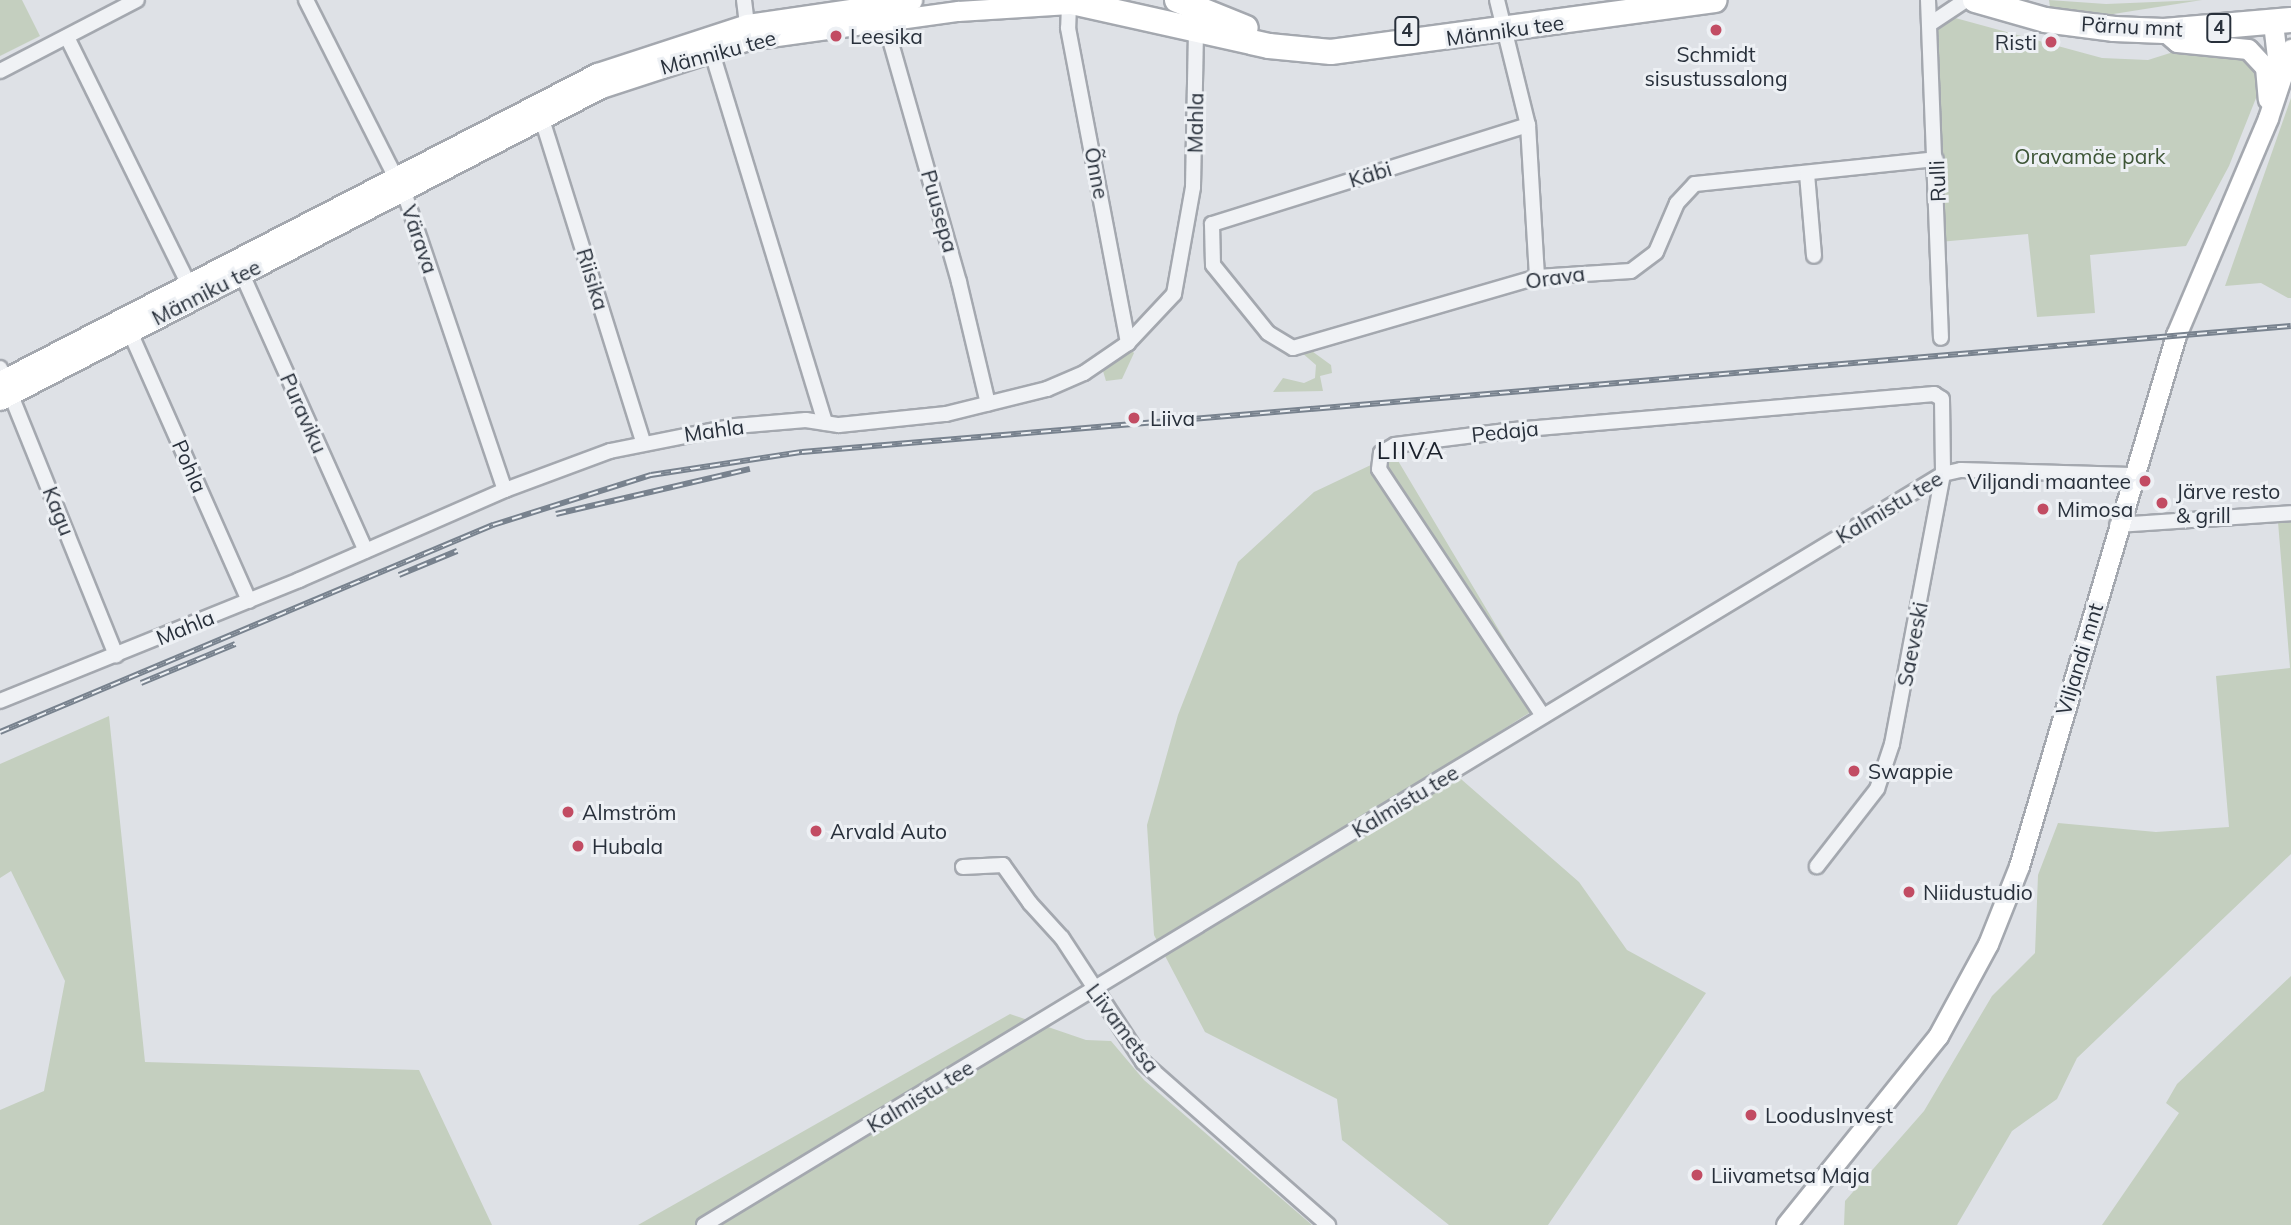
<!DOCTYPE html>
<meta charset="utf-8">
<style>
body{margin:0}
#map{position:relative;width:2291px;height:1225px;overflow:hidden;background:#dee1e6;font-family:Mulish,sans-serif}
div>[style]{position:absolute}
.green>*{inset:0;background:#c4cfbf}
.roads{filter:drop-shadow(2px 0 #a4a8af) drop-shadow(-2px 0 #a4a8af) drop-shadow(0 2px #a4a8af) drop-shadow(0 -2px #a4a8af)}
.street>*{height:14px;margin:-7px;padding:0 7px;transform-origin:7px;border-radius:7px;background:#f0f2f5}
.secondary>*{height:19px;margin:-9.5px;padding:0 9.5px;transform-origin:9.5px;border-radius:9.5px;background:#fff}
.highway>*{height:24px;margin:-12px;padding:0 12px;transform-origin:12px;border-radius:12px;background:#fff}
.rail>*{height:6px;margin-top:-3px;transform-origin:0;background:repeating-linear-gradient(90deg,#edf0f4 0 10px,#78828e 0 20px);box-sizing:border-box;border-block:2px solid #78828e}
.dots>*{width:19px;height:19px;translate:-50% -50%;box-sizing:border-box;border:4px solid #edf0f4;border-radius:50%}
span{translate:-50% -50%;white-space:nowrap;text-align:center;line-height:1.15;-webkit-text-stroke:6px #edf0f4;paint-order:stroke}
.shield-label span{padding:2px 5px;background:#edf0f4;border:2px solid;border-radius:5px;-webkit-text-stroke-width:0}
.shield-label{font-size:19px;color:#28303b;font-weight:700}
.street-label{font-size:21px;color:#28303b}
.poi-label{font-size:21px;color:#28303b}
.left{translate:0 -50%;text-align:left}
.right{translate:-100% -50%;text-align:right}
.park-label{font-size:21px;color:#3e5637}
.quarter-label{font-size:24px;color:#1b212c;letter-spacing:2px}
</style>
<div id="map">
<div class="green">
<div style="clip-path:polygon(0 0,22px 0,40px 36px,0 56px)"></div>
<div style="clip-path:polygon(2049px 0,2106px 4px,2202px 0,2107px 15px,2050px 7px)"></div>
<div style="clip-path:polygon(1948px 16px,2102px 58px,2148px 60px,2186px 48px,2236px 50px,2255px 64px,2260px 88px,2229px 166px,2186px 246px,2090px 255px,2095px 313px,2037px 317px,2028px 234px,1939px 242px,1938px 23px)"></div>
<div style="clip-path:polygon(2291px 98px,2291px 298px,2288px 298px,2261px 283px,2225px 286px)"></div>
<div style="clip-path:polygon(1130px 349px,1134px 353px,1122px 379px,1106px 381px,1103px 371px)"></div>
<div style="clip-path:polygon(1309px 349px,1331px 365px,1332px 373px,1320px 376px,1323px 391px,1273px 392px,1283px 378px,1304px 383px,1315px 378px,1316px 365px,1301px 352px)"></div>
<div style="clip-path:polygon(1394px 454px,1543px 704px,1446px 766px,1579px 882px,1627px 950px,1706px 993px,1548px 1225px,1449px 1225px,1342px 1140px,1337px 1099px,1205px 1032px,1154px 935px,1147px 825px,1178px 715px,1238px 562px,1314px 492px)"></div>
<div style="clip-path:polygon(2291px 521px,2291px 854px,2077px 1058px,2057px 1099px,2012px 1131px,1957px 1225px,1844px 1225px,1845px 1201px,1924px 1111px,1992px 996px,2035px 953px,2038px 875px,2058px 823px,2156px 832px,2229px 827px,2216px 676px,2290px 668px,2278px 522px)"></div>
<div style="clip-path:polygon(109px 716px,145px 1062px,419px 1070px,492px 1225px,0 1225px,0 1110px,44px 1091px,65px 981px,11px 871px,0 878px,0 764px)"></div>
<div style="clip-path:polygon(2291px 976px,2291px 1225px,2102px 1225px,2179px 1113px,2166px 1103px,2177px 1084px)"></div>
<div style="clip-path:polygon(1010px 1014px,1086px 1040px,1111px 1041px,1144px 1080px,1312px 1225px,638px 1225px)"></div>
</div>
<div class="roads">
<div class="street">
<div style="left:306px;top:0;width:222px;rotate:63.2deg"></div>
<div style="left:406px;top:198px;width:308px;rotate:71.3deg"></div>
<div style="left:744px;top:0;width:33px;rotate:83deg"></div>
<div style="left:1497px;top:0;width:129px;rotate:76.1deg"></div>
<div style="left:1528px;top:125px;width:152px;rotate:86.6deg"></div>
<div style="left:1928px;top:0;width:338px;rotate:87.8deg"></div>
<div style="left:1069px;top:4px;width:24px;rotate:92deg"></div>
<div style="left:1068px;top:28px;width:321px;rotate:79.2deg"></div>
<div style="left:888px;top:14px;width:15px;rotate:94deg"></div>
<div style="left:887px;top:29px;width:263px;rotate:74.1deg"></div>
<div style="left:959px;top:282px;width:125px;rotate:76.6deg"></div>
<div style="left:1930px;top:24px;width:43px;rotate:-33.7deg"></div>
<div style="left:67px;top:37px;width:274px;rotate:63.8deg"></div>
<div style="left:709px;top:43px;width:397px;rotate:73deg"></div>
<div style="left:0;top:71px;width:154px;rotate:-27.4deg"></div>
<div style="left:541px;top:116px;width:342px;rotate:72.6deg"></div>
<div style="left:1528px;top:125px;width:331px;rotate:162.6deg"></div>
<div style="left:1212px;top:224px;width:41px;rotate:88.6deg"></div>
<div style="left:1213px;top:265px;width:87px;rotate:51deg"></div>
<div style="left:1268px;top:333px;width:29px;rotate:31deg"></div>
<div style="left:1293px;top:348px;width:254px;rotate:-16.2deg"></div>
<div style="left:1537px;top:277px;width:94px;rotate:-3.7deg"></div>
<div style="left:1631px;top:271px;width:31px;rotate:-37deg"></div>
<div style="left:1656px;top:252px;width:53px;rotate:-66.8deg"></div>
<div style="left:1677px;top:203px;width:26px;rotate:-47deg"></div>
<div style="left:1695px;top:184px;width:242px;rotate:-5.9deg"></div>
<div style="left:1807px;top:174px;width:82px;rotate:85.1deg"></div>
<div style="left:242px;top:274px;width:303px;rotate:65.9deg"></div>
<div style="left:130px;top:332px;width:294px;rotate:66.1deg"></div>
<div style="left:0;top:368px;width:310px;rotate:68deg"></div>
<div style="left:2117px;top:525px;width:174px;rotate:-3.9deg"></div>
<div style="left:0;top:701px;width:323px;rotate:-22deg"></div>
<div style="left:299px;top:580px;width:225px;rotate:-23.6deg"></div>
<div style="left:505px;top:490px;width:112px;rotate:-20.4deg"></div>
<div style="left:610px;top:451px;width:127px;rotate:-11.3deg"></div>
<div style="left:735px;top:426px;width:71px;rotate:-4.8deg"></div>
<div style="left:806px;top:420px;width:33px;rotate:9deg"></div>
<div style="left:839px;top:425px;width:108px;rotate:-5.9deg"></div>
<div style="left:946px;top:414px;width:104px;rotate:-13.9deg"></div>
<div style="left:1047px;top:389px;width:40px;rotate:-23.4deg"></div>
<div style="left:1084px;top:373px;width:53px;rotate:-34.3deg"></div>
<div style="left:1128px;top:343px;width:67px;rotate:-46.8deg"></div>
<div style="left:1174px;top:294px;width:109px;rotate:-79.9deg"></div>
<div style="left:1193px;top:187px;width:158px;rotate:-88.9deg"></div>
<div style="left:1543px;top:716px;width:296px;rotate:-123.6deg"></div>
<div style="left:1379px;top:469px;width:16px;rotate:-83deg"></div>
<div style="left:1381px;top:453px;width:16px;rotate:-30deg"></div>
<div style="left:1395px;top:445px;width:120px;rotate:-7.2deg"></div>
<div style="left:1514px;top:430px;width:422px;rotate:-4.9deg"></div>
<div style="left:1934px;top:394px;width:9px;rotate:32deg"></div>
<div style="left:1942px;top:399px;width:75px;rotate:89.2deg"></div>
<div style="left:1943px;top:474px;width:275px;rotate:100.7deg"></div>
<div style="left:1892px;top:744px;width:47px;rotate:108.4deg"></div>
<div style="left:1877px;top:789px;width:98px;rotate:127.9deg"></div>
<div style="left:963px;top:867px;width:40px;rotate:-2.9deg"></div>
<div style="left:1003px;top:865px;width:47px;rotate:54.6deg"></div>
<div style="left:1030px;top:903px;width:47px;rotate:47.6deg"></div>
<div style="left:1062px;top:938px;width:148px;rotate:56.8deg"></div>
<div style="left:1143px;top:1062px;width:247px;rotate:41.4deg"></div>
<div style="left:704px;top:1225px;width:1449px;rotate:-31.22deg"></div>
<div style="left:1943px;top:474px;width:18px;rotate:-13deg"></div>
<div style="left:1961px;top:470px;width:170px;rotate:1.7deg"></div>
</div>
<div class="secondary">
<div style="left:2273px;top:23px;width:51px;rotate:83.3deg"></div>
<div style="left:2164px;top:31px;width:17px;rotate:40deg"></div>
<div style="left:2177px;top:42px;width:71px;rotate:5.6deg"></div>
<div style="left:2248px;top:49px;width:25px;rotate:47deg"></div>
<div style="left:2265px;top:67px;width:32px;rotate:85deg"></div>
<div style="left:0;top:381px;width:672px;rotate:-27.29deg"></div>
<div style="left:597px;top:73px;width:158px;rotate:-18.1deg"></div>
<div style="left:747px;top:24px;width:167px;rotate:-8.3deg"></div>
<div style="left:0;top:400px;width:677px;rotate:-27.44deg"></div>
<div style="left:601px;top:88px;width:155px;rotate:-18.1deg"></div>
<div style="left:748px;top:40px;width:212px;rotate:-7.9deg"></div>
<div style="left:958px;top:11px;width:111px;rotate:-3.6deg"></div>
<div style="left:1786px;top:1225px;width:243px;rotate:-51.2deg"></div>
<div style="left:1938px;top:1036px;width:105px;rotate:-61.5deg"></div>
<div style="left:1988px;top:944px;width:84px;rotate:-68.3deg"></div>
<div style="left:2019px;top:866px;width:554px;rotate:-73.53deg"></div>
<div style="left:2176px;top:335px;width:236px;rotate:-67deg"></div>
<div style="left:2268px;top:118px;width:73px;rotate:-71.6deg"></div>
</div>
<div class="highway">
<div style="left:1063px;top:0;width:211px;rotate:12.6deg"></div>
<div style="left:1269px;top:46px;width:62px;rotate:5.5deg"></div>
<div style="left:1331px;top:52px;width:387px;rotate:-7.7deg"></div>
<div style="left:1177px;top:0;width:74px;rotate:22.1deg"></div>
<div style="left:1975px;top:0;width:73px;rotate:15.9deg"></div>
<div style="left:2045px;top:20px;width:70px;rotate:7.4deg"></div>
<div style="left:2114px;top:29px;width:50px;rotate:2.3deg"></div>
<div style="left:2164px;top:31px;width:127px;rotate:-5deg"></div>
</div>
</div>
<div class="rail">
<div style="left:556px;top:514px;width:199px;rotate:-13.1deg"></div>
<div style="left:399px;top:575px;width:63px;rotate:-22.5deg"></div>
<div style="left:141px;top:683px;width:102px;rotate:-22.5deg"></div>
<div style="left:0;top:732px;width:535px;rotate:-22.78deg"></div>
<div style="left:493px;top:525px;width:166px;rotate:-17.6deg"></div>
<div style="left:651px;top:475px;width:153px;rotate:-8.7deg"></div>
<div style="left:802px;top:452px;width:1494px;rotate:-4.84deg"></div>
</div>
<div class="dots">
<div style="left:1716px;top:30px;background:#c24c63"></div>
<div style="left:836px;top:36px;background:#c24c63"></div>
<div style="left:2051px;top:42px;background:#c24c63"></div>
<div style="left:1134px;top:418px;background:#c24c63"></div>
<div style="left:2145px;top:481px;background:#c24c63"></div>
<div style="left:2162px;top:503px;background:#c24c63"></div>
<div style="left:2043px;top:509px;background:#c24c63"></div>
<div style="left:1854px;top:771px;background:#c24c63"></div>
<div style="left:568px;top:812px;background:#c24c63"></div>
<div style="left:816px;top:831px;background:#c24c63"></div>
<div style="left:578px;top:846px;background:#c24c63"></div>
<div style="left:1909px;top:892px;background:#c24c63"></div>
<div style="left:1751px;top:1115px;background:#c24c63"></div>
<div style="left:1697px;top:1175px;background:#c24c63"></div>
</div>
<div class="shield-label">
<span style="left:2219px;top:28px">4</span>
<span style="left:1407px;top:31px">4</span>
</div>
<div class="street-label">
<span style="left:2132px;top:26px;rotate:3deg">Pärnu mnt</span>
<span style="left:1505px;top:30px;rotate:-8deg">Männiku tee</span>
<span style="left:718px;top:52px;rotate:-15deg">Männiku tee</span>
<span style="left:1195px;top:123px;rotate:-89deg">Mahla</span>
<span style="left:1097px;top:173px;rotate:79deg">Õnne</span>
<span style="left:1370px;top:174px;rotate:-17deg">Käbi</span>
<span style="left:1937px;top:181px;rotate:-92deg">Rulli</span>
<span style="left:940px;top:211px;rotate:74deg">Puusepa</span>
<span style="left:420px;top:239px;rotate:71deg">Värava</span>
<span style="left:1555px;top:277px;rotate:-8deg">Orava</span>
<span style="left:593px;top:279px;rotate:73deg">Riisika</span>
<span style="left:206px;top:292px;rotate:-27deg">Männiku tee</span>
<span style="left:304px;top:413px;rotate:66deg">Puraviku</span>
<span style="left:714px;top:430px;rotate:-8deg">Mahla</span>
<span style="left:1505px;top:431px;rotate:-6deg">Pedaja</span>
<span style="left:190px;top:466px;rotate:66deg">Pohla</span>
<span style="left:1889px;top:507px;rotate:-31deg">Kalmistu tee</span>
<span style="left:59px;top:511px;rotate:68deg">Kagu</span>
<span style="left:185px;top:627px;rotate:-22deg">Mahla</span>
<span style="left:1912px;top:644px;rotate:-79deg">Saeveski</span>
<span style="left:2079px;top:659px;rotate:-73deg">Viljandi mnt</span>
<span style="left:1405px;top:801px;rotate:-31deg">Kalmistu tee</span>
<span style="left:1123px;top:1028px;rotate:53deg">Liivametsa</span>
<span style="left:920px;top:1096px;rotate:-31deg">Kalmistu tee</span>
</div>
<div class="poi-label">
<span class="left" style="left:850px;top:36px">Leesika</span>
<span class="right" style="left:2037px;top:42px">Risti</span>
<span style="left:1716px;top:66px">Schmidt<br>sisustussalong</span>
<span class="left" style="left:1150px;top:418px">Liiva</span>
<span class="right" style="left:2131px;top:481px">Viljandi maantee</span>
<span class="left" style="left:2176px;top:503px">Järve resto<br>&amp; grill</span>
<span class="left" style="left:2057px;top:509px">Mimosa</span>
<span class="left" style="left:1868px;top:771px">Swappie</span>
<span class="left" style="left:582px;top:812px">Almström</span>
<span class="left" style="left:830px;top:831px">Arvald Auto</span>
<span class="left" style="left:592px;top:846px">Hubala</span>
<span class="left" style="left:1923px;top:892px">Niidustudio</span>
<span class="left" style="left:1765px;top:1115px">LoodusInvest</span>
<span class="left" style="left:1711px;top:1175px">Liivametsa Maja</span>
</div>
<div class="park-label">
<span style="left:2090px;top:156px">Oravamäe park</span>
</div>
<div class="quarter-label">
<span style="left:1411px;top:451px">LIIVA</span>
</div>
</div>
